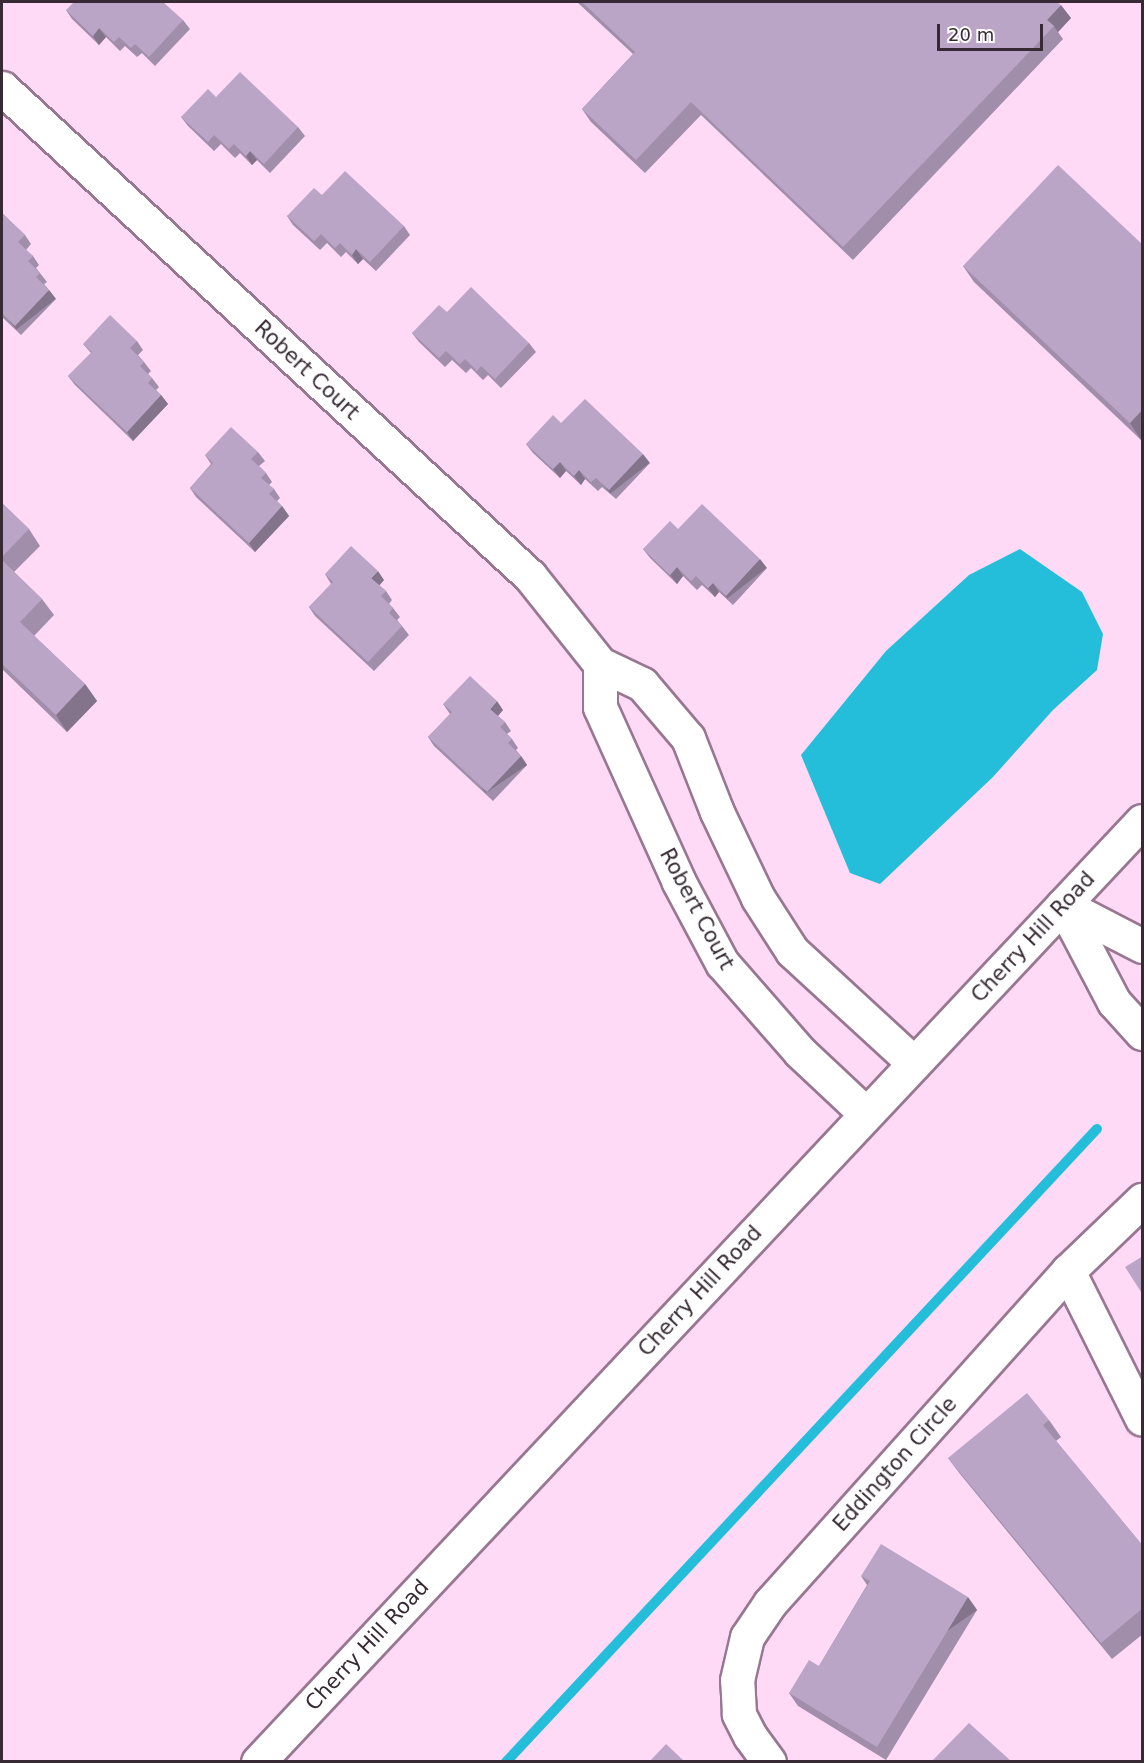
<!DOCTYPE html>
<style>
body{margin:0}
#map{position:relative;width:1144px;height:1763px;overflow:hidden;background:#ffdaf6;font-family:"DejaVu Sans",sans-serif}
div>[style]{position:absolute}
.water>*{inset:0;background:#25beda}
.stream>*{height:10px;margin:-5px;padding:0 5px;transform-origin:5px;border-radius:5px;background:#25beda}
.roads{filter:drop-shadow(2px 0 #987791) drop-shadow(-2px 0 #987791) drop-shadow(0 2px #987791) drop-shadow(0 -2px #987791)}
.minor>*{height:33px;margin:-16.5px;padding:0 16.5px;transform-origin:16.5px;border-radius:16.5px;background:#fff}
.major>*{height:33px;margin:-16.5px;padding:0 16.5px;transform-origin:16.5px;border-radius:16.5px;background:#fff}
.wall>*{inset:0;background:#a18eab}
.shaded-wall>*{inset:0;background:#83748b;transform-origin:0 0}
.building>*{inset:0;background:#bba5c7}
span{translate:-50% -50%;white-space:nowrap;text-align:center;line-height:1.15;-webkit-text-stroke:4.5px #fff;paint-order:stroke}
.street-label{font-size:21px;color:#372a34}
.frame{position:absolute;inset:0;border:3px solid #372a34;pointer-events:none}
.scale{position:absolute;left:937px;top:24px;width:106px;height:27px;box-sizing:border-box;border:3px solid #372a34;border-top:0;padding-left:8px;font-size:18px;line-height:21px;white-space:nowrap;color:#372a34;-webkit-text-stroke:4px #fff;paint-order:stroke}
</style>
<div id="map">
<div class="water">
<div style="clip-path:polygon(1020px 549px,1082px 592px,1103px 634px,1097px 670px,1053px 710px,993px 777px,880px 884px,850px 873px,801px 755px,886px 651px,969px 575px)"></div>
</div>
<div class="stream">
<div style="left:506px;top:1762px;width:866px;rotate:-46.97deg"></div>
</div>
<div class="roads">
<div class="minor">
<div style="left:2px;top:88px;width:719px;rotate:42.75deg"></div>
<div style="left:530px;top:576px;width:112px;rotate:51.5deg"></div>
<div style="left:1063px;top:905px;width:110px;rotate:62.3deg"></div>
<div style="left:1114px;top:1002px;width:42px;rotate:47.9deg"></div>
<div style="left:1063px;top:905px;width:89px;rotate:27.4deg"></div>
<div style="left:866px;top:1114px;width:91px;rotate:-136.8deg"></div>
<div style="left:800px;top:1052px;width:118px;rotate:-131.2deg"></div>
<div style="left:722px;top:963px;width:92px;rotate:-118deg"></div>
<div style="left:679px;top:882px;width:192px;rotate:-114.3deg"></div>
<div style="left:600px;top:707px;width:43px;rotate:-90deg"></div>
<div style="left:600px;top:664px;width:47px;rotate:25.5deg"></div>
<div style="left:642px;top:684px;width:71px;rotate:49.6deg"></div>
<div style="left:688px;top:738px;width:79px;rotate:68.6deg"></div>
<div style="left:717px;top:812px;width:95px;rotate:64.5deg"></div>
<div style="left:758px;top:898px;width:63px;rotate:57.3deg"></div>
<div style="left:792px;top:951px;width:166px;rotate:42.6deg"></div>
<div style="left:1068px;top:1271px;width:165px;rotate:63.4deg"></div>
<div style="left:769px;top:1762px;width:32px;rotate:-126deg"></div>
<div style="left:750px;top:1736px;width:25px;rotate:-117deg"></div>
<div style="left:739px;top:1714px;width:34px;rotate:-93deg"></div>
<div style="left:737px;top:1680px;width:44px;rotate:-76.9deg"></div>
<div style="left:747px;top:1637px;width:41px;rotate:-55.9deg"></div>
<div style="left:770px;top:1603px;width:446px;rotate:-48.1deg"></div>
<div style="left:1068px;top:1271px;width:103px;rotate:-43.8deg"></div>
</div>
<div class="major">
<div style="left:258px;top:1762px;width:1291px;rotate:-46.79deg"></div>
</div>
</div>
<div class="wall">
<div style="clip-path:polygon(577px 2px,1057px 2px,1071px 18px,1058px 32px,1063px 39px,853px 260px,701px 115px,645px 173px,591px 122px,582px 109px,633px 54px)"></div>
<div style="clip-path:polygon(66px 10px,183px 20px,190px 29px,155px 66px,142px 53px,137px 57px,125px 46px,120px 51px,106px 37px,99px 45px,72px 19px)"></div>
<div style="clip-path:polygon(216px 97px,298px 127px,305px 136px,270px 173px,257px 160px,252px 165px,240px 153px,235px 158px,221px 144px,214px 151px,188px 126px,181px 117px)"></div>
<div style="clip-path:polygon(322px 195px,404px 226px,410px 235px,376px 271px,363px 259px,358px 264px,346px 252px,341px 257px,327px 243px,320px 250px,293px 225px,287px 216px)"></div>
<div style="clip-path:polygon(2px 213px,25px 235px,31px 244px,26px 250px,33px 256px,39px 265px,36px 268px,40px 273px,47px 282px,44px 284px,49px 290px,56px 299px,21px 335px,2px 317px)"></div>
<div style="clip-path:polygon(1143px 245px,1143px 438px,1141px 440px,974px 282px,963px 266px)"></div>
<div style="clip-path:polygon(447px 312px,529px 343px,536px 352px,501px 388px,488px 375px,483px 380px,471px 368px,466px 373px,452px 360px,445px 367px,419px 342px,412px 333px)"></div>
<div style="clip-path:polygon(137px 341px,143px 350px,138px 355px,144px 362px,151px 371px,148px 374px,152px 378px,159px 387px,156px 390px,161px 395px,168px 404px,133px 441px,75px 385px,68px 376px,91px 353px,83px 344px)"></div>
<div style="clip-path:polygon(561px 423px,650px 463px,616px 499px,602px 487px,598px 491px,585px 479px,581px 485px,566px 471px,560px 478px,533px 453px,526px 444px)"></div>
<div style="clip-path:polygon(258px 452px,265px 461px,259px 466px,266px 473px,272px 482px,269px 485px,274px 489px,280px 498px,277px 501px,282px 506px,289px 516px,255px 552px,196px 497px,190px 488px,211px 464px,205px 455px)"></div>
<div style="clip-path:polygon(2px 503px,29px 529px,40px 546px,14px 572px,42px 599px,54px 615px,34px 636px,85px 684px,97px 701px,67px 732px,2px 669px)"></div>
<div style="clip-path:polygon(678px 529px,767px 568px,733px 605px,719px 592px,715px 597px,702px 585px,697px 590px,683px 576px,677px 584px,650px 558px,643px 549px)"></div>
<div style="clip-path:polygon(325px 574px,384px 580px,379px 585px,386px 591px,392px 600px,389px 604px,393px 608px,400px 617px,397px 620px,402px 626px,409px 635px,374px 671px,315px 616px,309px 607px,331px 584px)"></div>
<div style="clip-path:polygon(443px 704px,503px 710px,498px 716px,505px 722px,511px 731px,507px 734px,512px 739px,518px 748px,516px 750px,521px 756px,527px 765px,493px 801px,434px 746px,428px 737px,450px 714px)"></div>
<div style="clip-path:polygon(1049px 1420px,1061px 1437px,1056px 1441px,1143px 1546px,1143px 1634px,1112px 1659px,960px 1474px,948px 1458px)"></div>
<div style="clip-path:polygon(861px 1576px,977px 1610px,886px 1760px,798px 1706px,789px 1693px,819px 1666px,867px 1585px)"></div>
</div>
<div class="shaded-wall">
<div style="clip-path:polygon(1061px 5px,1071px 18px,1058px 32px,1054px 26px,1047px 20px)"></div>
<div style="clip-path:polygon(99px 28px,106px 37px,99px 45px,93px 36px)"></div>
<div style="clip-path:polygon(250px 151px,257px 160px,252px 165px,246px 156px)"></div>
<div style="clip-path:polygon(356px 249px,363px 259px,358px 264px,352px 255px)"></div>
<div style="left:49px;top:290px;width:11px;height:50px;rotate:52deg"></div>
<div style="clip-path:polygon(161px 395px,168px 404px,133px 441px,127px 432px)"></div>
<div style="clip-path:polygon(1143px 409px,1143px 438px,1141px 440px,1130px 423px)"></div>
<div style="left:643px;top:454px;width:11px;height:50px;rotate:52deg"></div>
<div style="clip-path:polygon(560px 462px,566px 471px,560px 478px,553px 469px)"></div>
<div style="clip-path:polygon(579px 470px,585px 479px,581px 485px,574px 476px)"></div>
<div style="clip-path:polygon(282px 506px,289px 516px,255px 552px,249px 543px)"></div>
<div style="left:760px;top:559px;width:11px;height:50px;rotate:52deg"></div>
<div style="clip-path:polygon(677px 567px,683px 576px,677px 584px,670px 575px)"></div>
<div style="clip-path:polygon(378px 571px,384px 580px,378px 587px,371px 578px)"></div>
<div style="clip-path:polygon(713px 583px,719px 592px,715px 597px,708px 588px)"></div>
<div style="clip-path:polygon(85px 684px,97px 701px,67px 732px,56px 715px)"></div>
<div style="clip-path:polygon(497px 701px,503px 710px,496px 718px,490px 709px)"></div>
<div style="left:521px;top:756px;width:11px;height:50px;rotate:56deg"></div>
<div style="left:968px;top:1597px;width:16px;height:175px;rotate:55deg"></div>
</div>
<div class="building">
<div style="clip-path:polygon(74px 2px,163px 2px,183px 20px,149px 57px,135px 44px,131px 48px,119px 37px,114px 42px,99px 28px,93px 36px,66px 10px)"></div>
<div style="clip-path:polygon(582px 2px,1057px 2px,1061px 5px,1047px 20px,1054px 26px,843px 247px,691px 102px,636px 160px,582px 109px,635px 52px)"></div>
<div style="clip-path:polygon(240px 72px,298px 127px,264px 164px,250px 151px,246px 156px,234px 144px,229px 149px,214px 135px,208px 142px,181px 117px,208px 89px,216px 97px)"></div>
<div style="clip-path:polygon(1058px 165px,1143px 245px,1143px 409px,1130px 423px,963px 266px)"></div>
<div style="clip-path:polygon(345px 171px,404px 226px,370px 262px,356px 249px,352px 255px,340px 243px,335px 248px,321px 234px,314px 241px,287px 216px,314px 188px,322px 195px)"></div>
<div style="clip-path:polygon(2px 213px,25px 235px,18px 242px,33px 256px,28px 261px,40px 273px,36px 277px,49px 290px,15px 326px,2px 313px)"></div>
<div style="clip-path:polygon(471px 287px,529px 343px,495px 379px,481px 366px,477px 371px,465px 359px,460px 364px,446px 351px,439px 358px,412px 333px,439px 305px,447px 312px)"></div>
<div style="clip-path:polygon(110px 315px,137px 341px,130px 348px,144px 362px,140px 366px,152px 378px,148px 383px,161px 395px,127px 432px,68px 376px,92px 352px,83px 344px)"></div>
<div style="clip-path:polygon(585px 399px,643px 454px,609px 490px,596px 478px,591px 482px,579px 470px,574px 476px,560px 462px,553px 469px,526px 444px,553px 415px,561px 423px)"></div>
<div style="clip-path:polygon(231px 427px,258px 452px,251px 459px,266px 473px,261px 478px,274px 489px,269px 494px,282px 506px,249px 543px,190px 488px,213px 463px,205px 455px)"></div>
<div style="clip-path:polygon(2px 503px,29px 529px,2px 557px)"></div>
<div style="clip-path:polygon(702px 504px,760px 559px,726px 596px,713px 583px,708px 588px,696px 576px,691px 581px,677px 567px,670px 575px,643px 549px,670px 521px,678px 529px)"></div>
<div style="clip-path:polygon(351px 546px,378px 571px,371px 578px,386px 591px,381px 596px,393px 608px,389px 613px,402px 626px,368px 662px,309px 607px,333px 582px,325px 574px)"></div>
<div style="clip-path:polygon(2px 560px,42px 599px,20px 622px,85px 684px,56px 715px,2px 664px)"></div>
<div style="clip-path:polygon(470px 676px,497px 701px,490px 709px,505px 722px,500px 727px,512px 739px,508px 743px,521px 756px,487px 792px,428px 737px,452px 712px,443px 704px)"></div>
<div style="clip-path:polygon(1143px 1256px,1143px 1295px,1125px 1267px)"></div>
<div style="clip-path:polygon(1027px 1393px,1049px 1420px,1043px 1425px,1143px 1546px,1143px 1608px,1101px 1643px,948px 1458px)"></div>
<div style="clip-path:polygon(881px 1544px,968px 1597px,877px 1747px,789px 1693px,809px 1660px,819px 1666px,870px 1581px,861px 1576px)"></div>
<div style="clip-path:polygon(969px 1723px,1011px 1761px,932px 1761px)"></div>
<div style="clip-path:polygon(666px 1744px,684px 1761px,650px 1761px)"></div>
</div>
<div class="street-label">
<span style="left:307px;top:370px;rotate:43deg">Robert Court</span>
<span style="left:697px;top:909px;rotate:62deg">Robert Court</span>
<span style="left:1033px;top:937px;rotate:-47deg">Cherry Hill Road</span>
<span style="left:700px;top:1291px;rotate:-47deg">Cherry Hill Road</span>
<span style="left:895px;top:1464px;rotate:-48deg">Eddington Circle</span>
<span style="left:367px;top:1645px;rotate:-47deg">Cherry Hill Road</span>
</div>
<div class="frame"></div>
<div class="scale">20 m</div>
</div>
